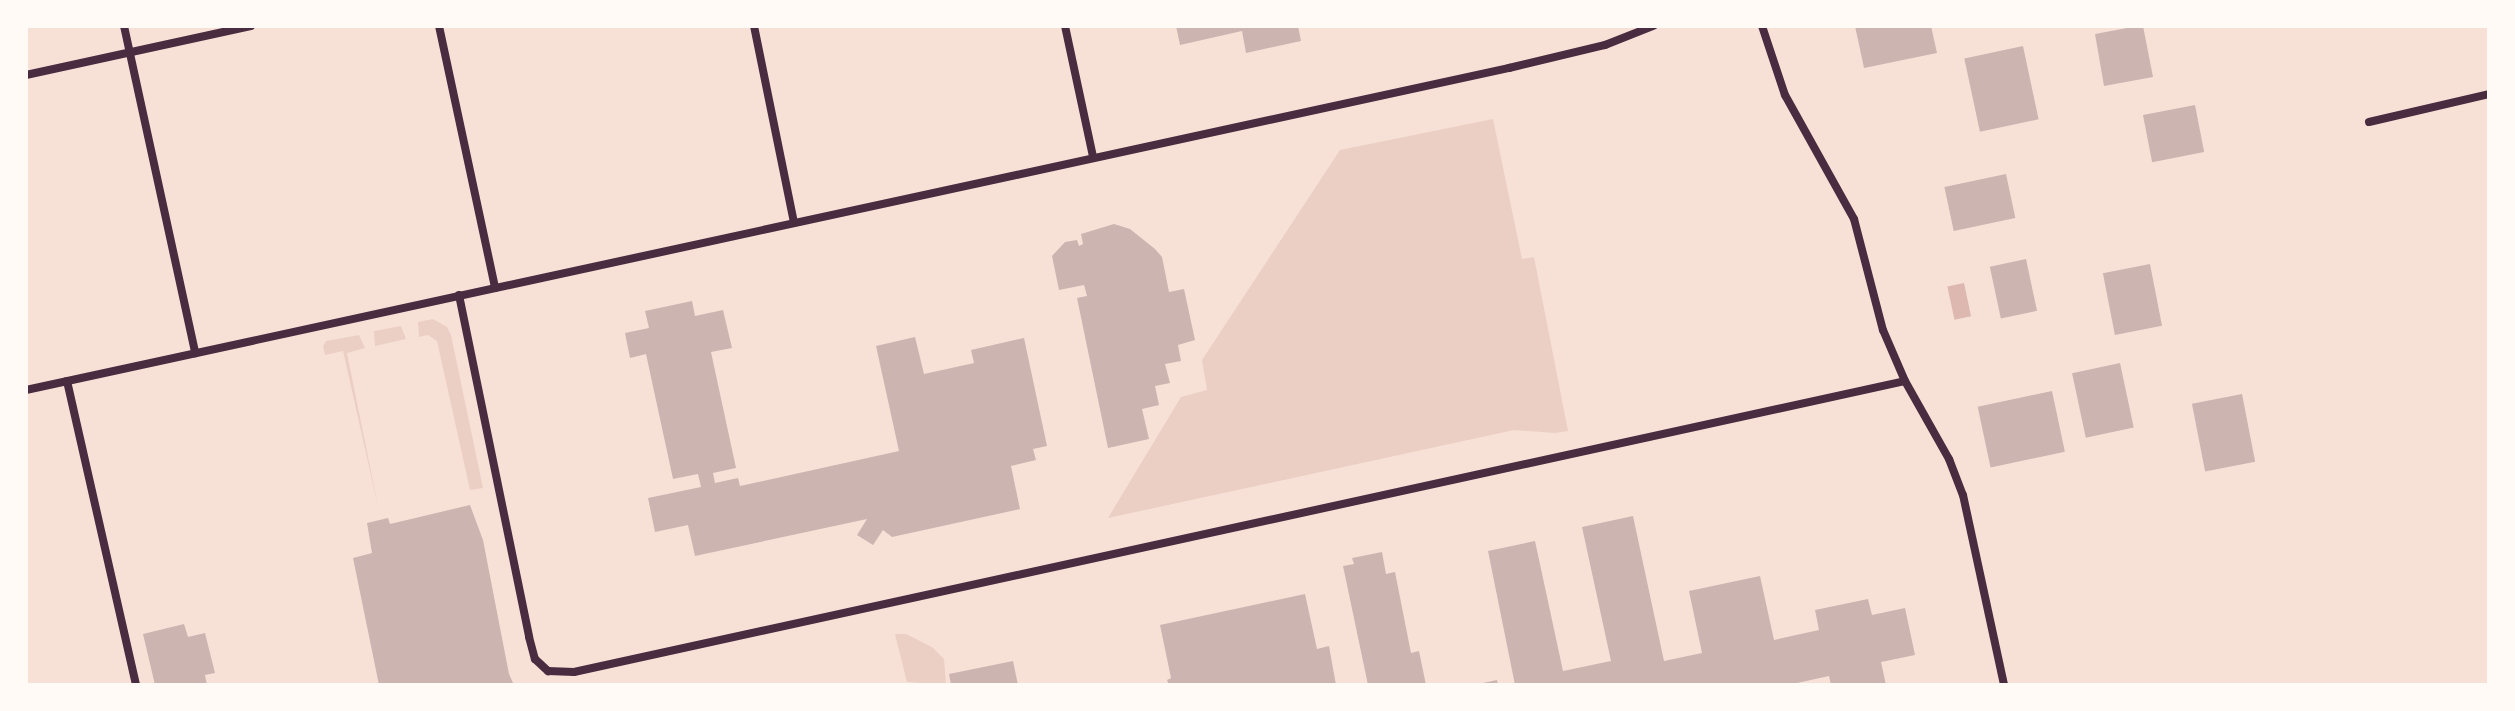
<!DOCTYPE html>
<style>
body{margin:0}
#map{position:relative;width:2515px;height:711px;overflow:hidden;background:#f7e1d7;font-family:Georgia,serif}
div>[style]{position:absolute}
.green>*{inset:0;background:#ebcfc5}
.water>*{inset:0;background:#dcb8b0;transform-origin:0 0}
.building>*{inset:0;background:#ccb4b1;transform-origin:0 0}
.minor>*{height:8px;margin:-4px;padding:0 4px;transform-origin:4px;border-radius:4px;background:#4a2c40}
span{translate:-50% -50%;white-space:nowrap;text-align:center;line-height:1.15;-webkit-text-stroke:8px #fffaf5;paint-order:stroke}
.frame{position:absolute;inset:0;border:28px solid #fffaf5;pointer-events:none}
</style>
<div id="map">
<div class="green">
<div style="clip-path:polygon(1493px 119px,1522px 259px,1534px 257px,1568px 431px,1555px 433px,1514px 430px,1108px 518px,1181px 397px,1207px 390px,1202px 360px,1340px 150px)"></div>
<div style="clip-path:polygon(433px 319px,447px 327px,451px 335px,483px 488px,470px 490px,437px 341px,428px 335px,419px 337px,418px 322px)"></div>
<div style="clip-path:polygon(401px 326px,406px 339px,375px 346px,374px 331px)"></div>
<div style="clip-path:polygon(359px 335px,365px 348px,347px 353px,379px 511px,343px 351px,325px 355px,323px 346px,326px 341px)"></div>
<div style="clip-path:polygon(895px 634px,906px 634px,932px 647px,944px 659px,946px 685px,907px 682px)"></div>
</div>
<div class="water">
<div style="left:1964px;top:283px;width:34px;height:17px;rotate:78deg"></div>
</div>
<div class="building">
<div style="clip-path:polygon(1176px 26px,1298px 26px,1301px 41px,1246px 53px,1242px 31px,1180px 45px)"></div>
<div style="clip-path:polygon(1855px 26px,1931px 26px,1937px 53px,1864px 68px)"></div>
<div style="clip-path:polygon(2138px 26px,2143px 26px,2153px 77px,2104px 86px,2095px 34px)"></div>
<div style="left:2023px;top:46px;width:75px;height:60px;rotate:78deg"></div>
<div style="left:2195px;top:105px;width:48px;height:53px;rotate:79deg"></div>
<div style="left:2006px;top:174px;width:45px;height:63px;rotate:78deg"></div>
<div style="clip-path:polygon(1114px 224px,1130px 229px,1155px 249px,1162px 257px,1169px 292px,1184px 289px,1195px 340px,1178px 345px,1181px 361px,1165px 364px,1170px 383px,1155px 386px,1159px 405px,1142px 409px,1149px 439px,1108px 448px,1077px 298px,1087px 296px,1084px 285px,1059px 290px,1052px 256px,1065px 242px,1077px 240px,1079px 246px,1083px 244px,1081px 234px)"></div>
<div style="left:2026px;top:259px;width:53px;height:37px;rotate:78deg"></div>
<div style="left:2150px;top:264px;width:63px;height:48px;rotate:79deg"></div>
<div style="clip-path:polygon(692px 301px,695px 316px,723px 310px,732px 348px,711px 352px,736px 468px,713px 473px,715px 483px,738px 478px,740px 486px,899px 451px,876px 346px,915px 337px,924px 374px,974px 363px,971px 350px,1024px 338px,1047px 446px,1033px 449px,1036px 460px,1011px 466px,1020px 509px,892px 537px,883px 530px,873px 545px,857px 535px,867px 519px,695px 556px,688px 525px,655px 532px,648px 498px,701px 487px,698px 474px,673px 479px,646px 354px,630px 358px,625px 333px,649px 328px,645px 311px)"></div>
<div style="left:2120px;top:363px;width:66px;height:49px;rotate:78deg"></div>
<div style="left:2052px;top:391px;width:62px;height:76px;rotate:78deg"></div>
<div style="left:2242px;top:394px;width:69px;height:51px;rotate:79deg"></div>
<div style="clip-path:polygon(470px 505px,483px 540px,509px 674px,514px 685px,379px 685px,353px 558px,372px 553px,367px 523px,388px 518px,390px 524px)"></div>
<div style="clip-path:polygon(1633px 516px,1664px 661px,1702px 653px,1689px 591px,1760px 576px,1774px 640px,1819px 630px,1815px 610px,1868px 599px,1872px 615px,1905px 608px,1915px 655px,1881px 662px,1886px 685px,1831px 685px,1829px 676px,1788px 685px,1515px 685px,1488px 551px,1535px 541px,1563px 671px,1611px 661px,1582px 527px)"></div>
<div style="clip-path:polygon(1382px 552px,1386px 574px,1395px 572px,1411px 653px,1419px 651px,1426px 685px,1368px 685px,1343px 566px,1354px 564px,1352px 558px)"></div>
<div style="clip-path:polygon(1305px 594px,1317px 649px,1329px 646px,1336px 685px,1169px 685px,1167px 680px,1171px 678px,1160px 625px)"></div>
<div style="clip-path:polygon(184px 624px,188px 637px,205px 633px,215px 673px,205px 675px,207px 685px,155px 685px,143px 634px)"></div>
<div style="clip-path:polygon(1013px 661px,1018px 685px,951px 685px,949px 674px)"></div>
<div style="clip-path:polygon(1497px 680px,1498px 685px,1479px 685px,1478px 684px)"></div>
</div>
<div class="minor">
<div style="left:124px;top:26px;width:335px;rotate:77.7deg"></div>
<div style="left:439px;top:26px;width:268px;rotate:77.9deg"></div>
<div style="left:754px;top:26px;width:200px;rotate:78.5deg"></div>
<div style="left:1065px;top:26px;width:134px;rotate:77.9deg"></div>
<div style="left:1762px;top:26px;width:73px;rotate:71.6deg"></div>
<div style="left:1785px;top:95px;width:142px;rotate:60.9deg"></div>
<div style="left:1854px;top:219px;width:115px;rotate:75.4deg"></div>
<div style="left:1883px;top:330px;width:56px;rotate:66.7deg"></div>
<div style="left:1905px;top:381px;width:90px;rotate:60.6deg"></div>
<div style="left:1949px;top:459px;width:39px;rotate:69deg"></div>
<div style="left:1963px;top:495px;width:194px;rotate:77.8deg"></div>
<div style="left:26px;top:75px;width:230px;rotate:-12.3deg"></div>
<div style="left:2369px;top:122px;width:123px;rotate:-13.1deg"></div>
<div style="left:459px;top:295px;width:349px;rotate:78.4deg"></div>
<div style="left:529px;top:637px;width:23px;rotate:75deg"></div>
<div style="left:535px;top:659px;width:18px;rotate:43deg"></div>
<div style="left:548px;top:671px;width:26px;rotate:2deg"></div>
<div style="left:574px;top:672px;width:1362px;rotate:-12.33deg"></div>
<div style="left:67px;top:381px;width:312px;rotate:77.2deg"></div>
<div style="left:26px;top:390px;width:1518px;rotate:-12.25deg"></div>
<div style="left:1509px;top:68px;width:99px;rotate:-13.5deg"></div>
<div style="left:1605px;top:45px;width:52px;rotate:-21.6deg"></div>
</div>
<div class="frame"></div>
</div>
